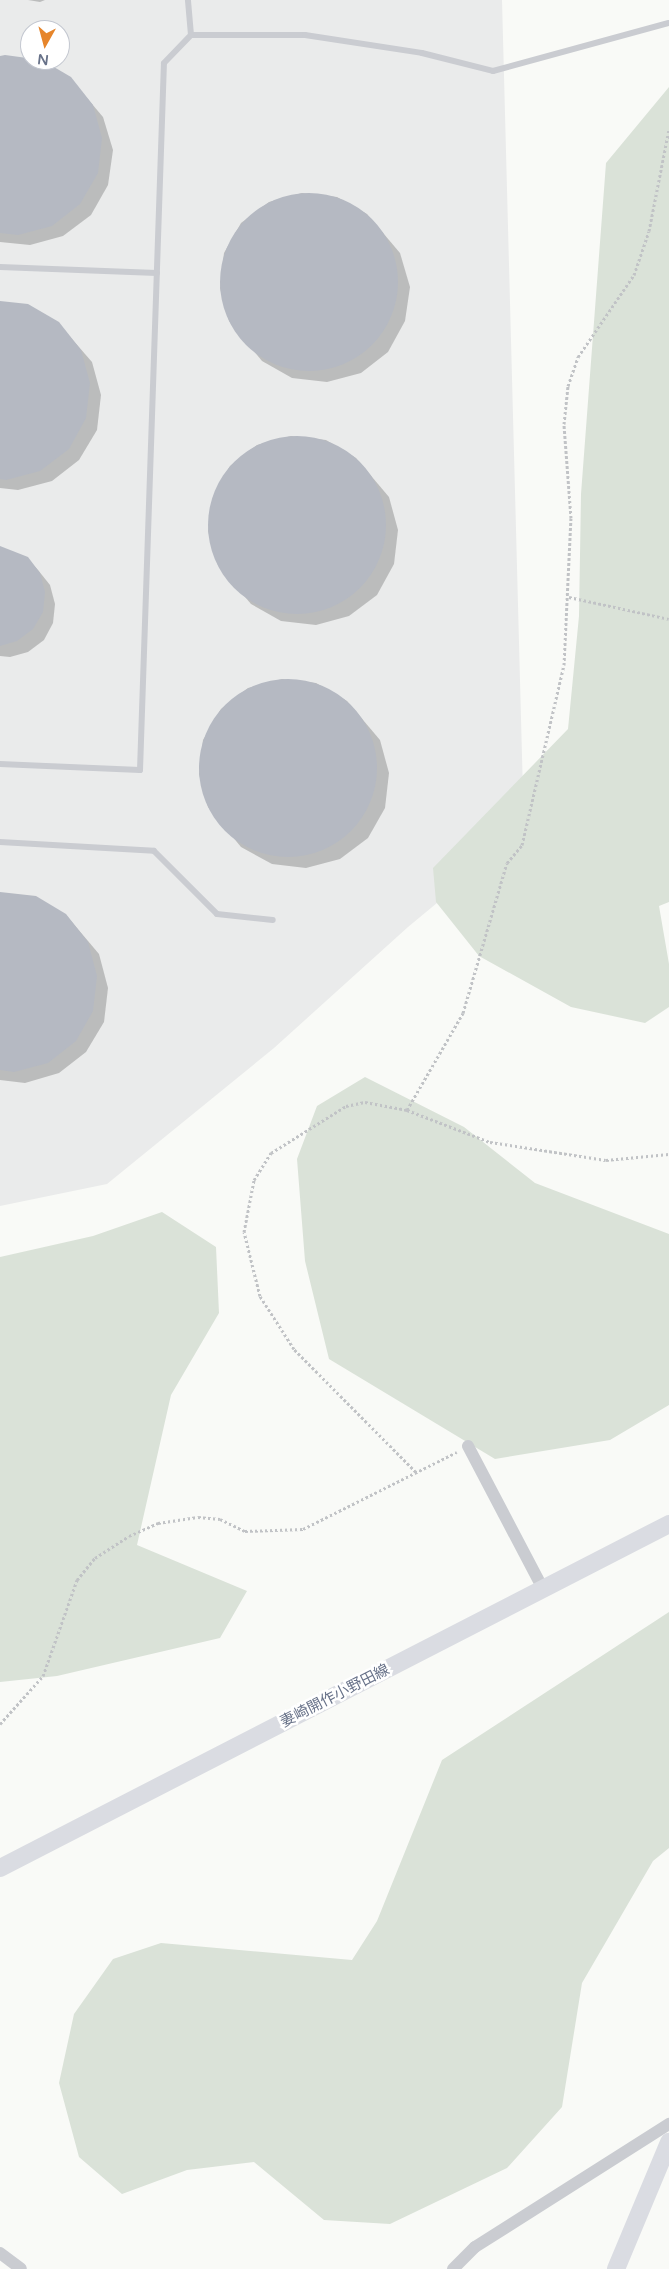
<!DOCTYPE html>
<meta charset="utf-8">
<style>
body{margin:0}
#map{position:relative;width:669px;height:2269px;overflow:hidden;background:#f9faf7;font-family:"Varela Round","Noto Sans JP",sans-serif}
div>[style]{position:absolute}
.built>*{inset:0;background:#eaebeb}
.green>*{inset:0;background:#dae2d8}
.shadow>*{inset:0;background:#0003}
.building>*{inset:0;background:#b5b9c2}
.round{border-radius:50%}
.path>*{height:3px;margin-top:-1.5px;transform-origin:0;background:repeating-linear-gradient(90deg,#c1c3c6 0 2.5px,transparent 0 5px)}
.lane>*{height:6px;margin:-3px;padding:0 3px;transform-origin:3px;border-radius:3px;background:#caccd1}
.street>*{height:12px;margin:-6px;padding:0 6px;transform-origin:6px;border-radius:6px;background:#caccd1}
.secondary>*{height:18px;margin:-9px;padding:0 9px;transform-origin:9px;border-radius:9px;background:#dadce2}
span{translate:-50% -50%;white-space:nowrap;text-align:center;line-height:1.15;-webkit-text-stroke:5px #fff;paint-order:stroke}
.street-label{font-size:15px;color:#687289}
.north{position:absolute;left:20px;top:20px;width:50px;height:50px;box-sizing:border-box;background:#fff;border:1px solid #c3c7d0;border-radius:50%;rotate:187deg;font-size:14px;font-weight:700;line-height:20px;text-align:center;color:#687289}
.north::after{content:'';display:block;margin:auto;width:18px;height:22px;background:#e6852b;clip-path:polygon(50% 0,100% 100%,50% 72%,0 100%)}
</style>
<div id="map">
<div class="built">
<div style="clip-path:polygon(evenodd,0 0,502px 0,524px 831px,408px 927px,274px 1048px,107px 1184px,0 1206px,0 0,30px 30px,60px 30px,60px 60px,30px 60px,30px 30px)"></div>
</div>
<div class="green">
<div style="clip-path:polygon(669px 87px,669px 902px,659px 906px,669px 964px,669px 1007px,645px 1023px,571px 1007px,479px 956px,436px 902px,433px 868px,568px 729px,579px 616px,581px 494px,606px 163px)"></div>
<div style="clip-path:polygon(365px 1077px,464px 1127px,535px 1183px,669px 1234px,669px 1405px,610px 1440px,495px 1459px,329px 1359px,305px 1261px,297px 1159px,317px 1106px)"></div>
<div style="clip-path:polygon(162px 1212px,216px 1247px,219px 1313px,171px 1395px,137px 1545px,247px 1591px,220px 1638px,57px 1676px,0 1682px,0 1257px,93px 1236px)"></div>
<div style="clip-path:polygon(669px 1612px,669px 1848px,653px 1861px,582px 1983px,562px 2107px,507px 2168px,390px 2224px,324px 2220px,254px 2162px,187px 2170px,122px 2194px,79px 2157px,59px 2083px,74px 2014px,113px 1959px,161px 1943px,352px 1960px,377px 1921px,442px 1760px)"></div>
</div>
<div class="shadow">
<div style="clip-path:polygon(28px 0,45px 0,40px 2px)"></div>
<div style="clip-path:polygon(0 58px,70px 78px,103px 117px,113px 150px,108px 185px,91px 215px,63px 236px,30px 245px,0 242px)"></div>
<div style="clip-path:polygon(302px 193px,337px 197px,367px 214px,400px 253px,410px 287px,405px 321px,388px 352px,361px 373px,327px 382px,292px 378px,262px 361px,229px 321px,220px 288px,224px 253px,241px 223px,269px 202px)"></div>
<div style="clip-path:polygon(0 302px,58px 323px,92px 362px,101px 395px,97px 430px,79px 460px,52px 481px,18px 490px,0 488px)"></div>
<div style="clip-path:polygon(291px 436px,326px 440px,356px 458px,389px 497px,398px 530px,394px 564px,377px 595px,349px 616px,316px 625px,281px 621px,251px 604px,218px 565px,208px 531px,213px 497px,230px 466px,257px 445px)"></div>
<div style="clip-path:polygon(0 547px,27px 558px,38px 570px,50px 585px,55px 604px,53px 623px,44px 640px,28px 652px,10px 657px,0 656px)"></div>
<div style="clip-path:polygon(282px 679px,316px 683px,347px 701px,380px 740px,389px 773px,385px 808px,368px 838px,340px 859px,306px 868px,272px 864px,241px 847px,208px 807px,199px 774px,203px 740px,221px 709px,248px 688px)"></div>
<div style="clip-path:polygon(0 894px,66px 915px,99px 954px,108px 988px,104px 1022px,86px 1052px,59px 1073px,25px 1083px,0 1080px)"></div>
</div>
<div class="building">
<div style="clip-path:polygon(5px 55px,42px 60px,71px 77px,93px 105px,102px 138px,98px 173px,80px 204px,52px 226px,18px 235px,0 233px,0 56px)"></div>
<div class="round" style="left:220px;top:193px;width:178px;height:178px"></div>
<div style="clip-path:polygon(0 301px,28px 304px,59px 322px,81px 350px,90px 383px,86px 418px,69px 449px,40px 471px,6px 480px,0 479px)"></div>
<div class="round" style="left:208px;top:436px;width:178px;height:178px"></div>
<div style="clip-path:polygon(0 546px,28px 557px,40px 573px,45px 592px,43px 612px,33px 629px,17px 641px,0 646px)"></div>
<div class="round" style="left:199px;top:679px;width:178px;height:178px"></div>
<div style="clip-path:polygon(0 892px,36px 896px,66px 914px,88px 942px,97px 976px,93px 1011px,76px 1041px,48px 1063px,14px 1072px,0 1070px)"></div>
</div>
<div class="path">
<div style="left:569px;top:597px;width:102px;rotate:12.4deg"></div>
<div style="left:407px;top:1110px;width:112px;rotate:-60deg"></div>
<div style="left:463px;top:1013px;width:156px;rotate:-73.7deg"></div>
<div style="left:507px;top:863px;width:23px;rotate:-50deg"></div>
<div style="left:522px;top:845px;width:185px;rotate:-76.9deg"></div>
<div style="left:564px;top:665px;width:147px;rotate:-87.3deg"></div>
<div style="left:571px;top:518px;width:94px;rotate:-94.3deg"></div>
<div style="left:564px;top:424px;width:38px;rotate:-84deg"></div>
<div style="left:568px;top:386px;width:31px;rotate:-71deg"></div>
<div style="left:578px;top:357px;width:99px;rotate:-55.7deg"></div>
<div style="left:634px;top:275px;width:46px;rotate:-71.2deg"></div>
<div style="left:649px;top:231px;width:104px;rotate:-78.9deg"></div>
<div style="left:416px;top:1472px;width:173px;rotate:-134.8deg"></div>
<div style="left:294px;top:1349px;width:63px;rotate:-122.7deg"></div>
<div style="left:260px;top:1296px;width:66px;rotate:-104deg"></div>
<div style="left:244px;top:1232px;width:53px;rotate:-79.1deg"></div>
<div style="left:254px;top:1180px;width:32px;rotate:-58deg"></div>
<div style="left:271px;top:1153px;width:89px;rotate:-32.1deg"></div>
<div style="left:346px;top:1106px;width:19px;rotate:-12deg"></div>
<div style="left:365px;top:1102px;width:43px;rotate:10.8deg"></div>
<div style="left:407px;top:1110px;width:89px;rotate:21.1deg"></div>
<div style="left:490px;top:1142px;width:117px;rotate:8.8deg"></div>
<div style="left:606px;top:1160px;width:63px;rotate:-5.4deg"></div>
<div style="left:0;top:1724px;width:64px;rotate:-48.1deg"></div>
<div style="left:43px;top:1676px;width:102px;rotate:-70.5deg"></div>
<div style="left:77px;top:1580px;width:28px;rotate:-51deg"></div>
<div style="left:95px;top:1558px;width:40px;rotate:-32.9deg"></div>
<div style="left:129px;top:1536px;width:32px;rotate:-24deg"></div>
<div style="left:158px;top:1523px;width:40px;rotate:-8.5deg"></div>
<div style="left:198px;top:1517px;width:22px;rotate:5deg"></div>
<div style="left:220px;top:1519px;width:28px;rotate:26deg"></div>
<div style="left:245px;top:1531px;width:58px;rotate:-2deg"></div>
<div style="left:303px;top:1529px;width:172px;rotate:-26.6deg"></div>
</div>
<div class="lane">
<div style="left:191px;top:35px;width:114px"></div>
<div style="left:305px;top:35px;width:118px;rotate:8.7deg"></div>
<div style="left:422px;top:53px;width:73px;rotate:14.2deg"></div>
<div style="left:493px;top:71px;width:182px;rotate:-15.3deg"></div>
<div style="left:0;top:267px;width:157px;rotate:2.2deg"></div>
<div style="left:0;top:764px;width:140px;rotate:2.5deg"></div>
<div style="left:140px;top:770px;width:707px;rotate:-88.06deg"></div>
<div style="left:164px;top:63px;width:39px;rotate:-46deg"></div>
<div style="left:191px;top:35px;width:35px;rotate:-95deg"></div>
<div style="left:0;top:842px;width:154px;rotate:3.3deg"></div>
<div style="left:154px;top:851px;width:89px;rotate:45deg"></div>
<div style="left:217px;top:914px;width:56px;rotate:6.1deg"></div>
</div>
<div class="street">
<div style="left:468px;top:1446px;width:161px;rotate:62.3deg"></div>
<div style="left:0;top:2253px;width:26px;rotate:37deg"></div>
<div style="left:453px;top:2269px;width:31px;rotate:-45deg"></div>
<div style="left:475px;top:2247px;width:230px;rotate:-32.4deg"></div>
</div>
<div class="secondary">
<div style="left:0;top:1868px;width:752px;rotate:-27.21deg"></div>
<div style="left:616px;top:2269px;width:138px;rotate:-67.3deg"></div>
</div>
<div class="street-label">
<span style="left:335px;top:1696px;rotate:-27deg">妻崎開作小野田線</span>
</div>
<div class="north">N</div>
</div>
